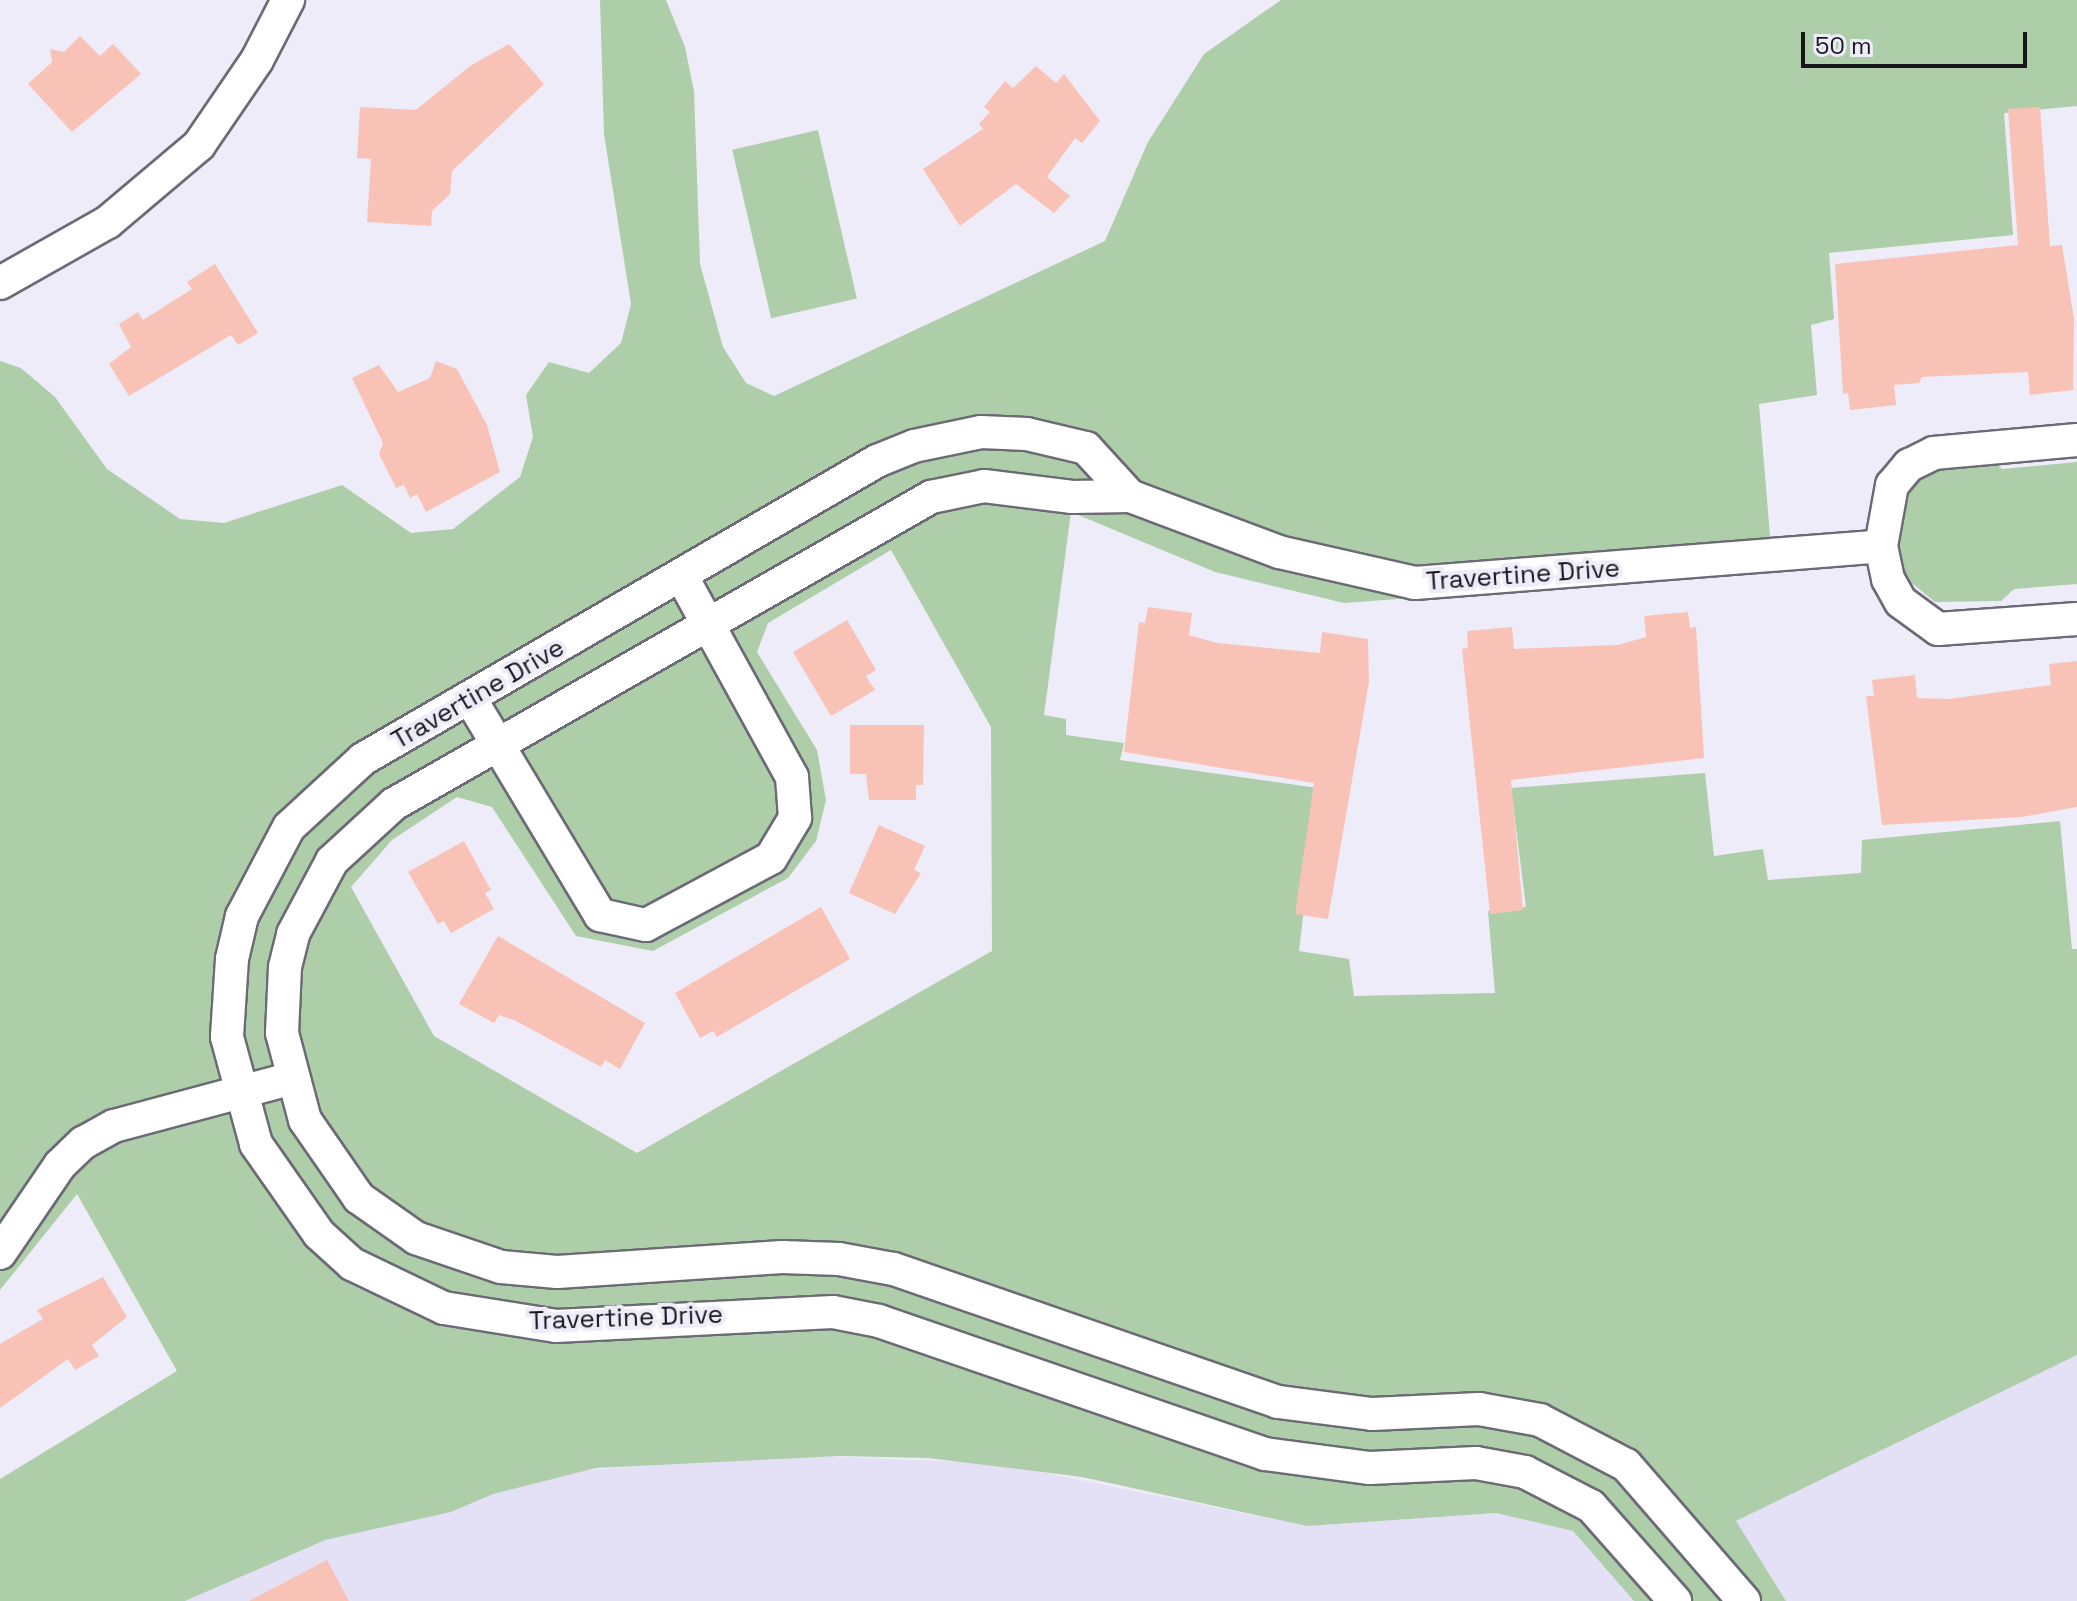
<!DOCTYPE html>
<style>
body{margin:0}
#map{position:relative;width:2077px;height:1601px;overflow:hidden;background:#efecfa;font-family:"Space Grotesk",sans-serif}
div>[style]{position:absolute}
.built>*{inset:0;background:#e4e0f5}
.green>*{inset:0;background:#adcea8;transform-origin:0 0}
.building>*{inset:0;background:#f8c2b7}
.roads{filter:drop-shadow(2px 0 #6c6a76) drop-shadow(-2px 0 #6c6a76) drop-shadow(0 2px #6c6a76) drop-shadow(0 -2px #6c6a76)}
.street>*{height:32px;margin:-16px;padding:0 16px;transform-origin:16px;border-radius:16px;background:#fff}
span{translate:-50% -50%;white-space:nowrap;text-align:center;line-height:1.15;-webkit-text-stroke:8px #efecfa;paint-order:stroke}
.street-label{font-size:26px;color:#18171b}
.scale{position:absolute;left:1801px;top:32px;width:226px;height:36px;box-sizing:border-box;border:4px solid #18171b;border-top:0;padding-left:10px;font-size:24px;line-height:28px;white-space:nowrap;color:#18171b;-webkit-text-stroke:6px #efecfa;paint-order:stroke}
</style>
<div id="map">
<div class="built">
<div style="clip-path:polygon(2077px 1355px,2077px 1601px,1786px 1601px,1735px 1521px)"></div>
<div style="clip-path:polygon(781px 1455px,996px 1463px,1307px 1526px,1496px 1513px,1573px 1531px,1634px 1601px,185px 1601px,350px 1515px,539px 1474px)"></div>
</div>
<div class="green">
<div style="clip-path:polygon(evenodd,600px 0,666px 0,685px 47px,694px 91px,700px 264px,723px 347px,746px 383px,774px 396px,1105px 241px,1148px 142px,1204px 54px,1281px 0,2077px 0,2077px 106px,2004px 113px,2013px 235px,1829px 253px,1834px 319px,1811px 325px,1817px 395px,1759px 404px,1773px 571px,1344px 603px,1215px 572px,1071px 512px,1044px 715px,1066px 719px,1066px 735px,1124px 743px,1120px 760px,1318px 788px,1299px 951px,1349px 959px,1354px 996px,1495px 993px,1488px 911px,1526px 907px,1511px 788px,1705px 773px,1714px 856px,1763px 849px,1768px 880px,1861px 873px,1862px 840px,2060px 821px,2072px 949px,2077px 949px,2077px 1355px,1736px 1521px,1786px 1601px,1634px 1601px,1573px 1531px,1496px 1513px,1307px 1526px,1082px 1477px,928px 1458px,840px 1456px,596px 1468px,493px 1494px,451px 1512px,325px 1540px,185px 1601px,0 1601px,0 1479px,177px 1371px,77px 1194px,0 1290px,0 361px,21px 368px,55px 397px,107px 469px,180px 519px,224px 523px,342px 485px,411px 533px,453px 529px,520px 477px,533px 437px,526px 395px,549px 362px,589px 373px,621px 343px,631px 304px,604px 134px,600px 0,891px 550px,991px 727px,992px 951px,637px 1153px,434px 1036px,351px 887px,392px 840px,457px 797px,492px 807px,576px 936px,653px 951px,788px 878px,816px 841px,826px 800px,817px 750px,757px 652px,768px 623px,891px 550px)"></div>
<div style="left:818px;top:130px;width:173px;height:88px;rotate:77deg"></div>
<div style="clip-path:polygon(1990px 458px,2002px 469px,2077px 462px,2077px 584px,2014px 589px,2001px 601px,1935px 602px,1903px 576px,1896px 539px,1904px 488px,1927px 468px)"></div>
</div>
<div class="building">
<div style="clip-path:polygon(80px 36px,100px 56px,113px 44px,141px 74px,72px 132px,28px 84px,52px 62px,50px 49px,64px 52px)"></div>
<div style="clip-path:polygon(509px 44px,544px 84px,452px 171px,450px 194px,432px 211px,431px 226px,367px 222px,371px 159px,357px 158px,360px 107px,416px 110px,470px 66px)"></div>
<div style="clip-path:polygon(1036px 66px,1056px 83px,1064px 74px,1100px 121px,1082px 143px,1075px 138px,1047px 177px,1070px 196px,1054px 213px,1016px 184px,960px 226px,923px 169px,983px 129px,979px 124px,990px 112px,984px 107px,1005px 81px,1013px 88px)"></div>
<div style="clip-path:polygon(2040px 107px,2050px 246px,2062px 245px,2074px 319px,2073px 390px,2030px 395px,2028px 372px,1922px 377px,1919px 383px,1894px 385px,1896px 405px,1850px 410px,1848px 393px,1843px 394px,1835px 264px,2018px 245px,2008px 109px)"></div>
<div style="clip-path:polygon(215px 264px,258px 333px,238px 345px,231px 335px,129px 396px,109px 364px,131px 347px,119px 324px,138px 312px,143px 320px,192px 289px,187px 282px)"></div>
<div style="clip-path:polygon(436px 361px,457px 369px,487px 425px,500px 472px,426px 512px,417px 494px,410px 498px,404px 485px,396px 488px,379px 454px,383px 443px,352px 378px,379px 365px,398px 392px,430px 378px)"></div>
<div style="clip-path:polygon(1148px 607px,1192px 613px,1189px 635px,1217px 643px,1320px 653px,1322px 632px,1368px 639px,1369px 682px,1328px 919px,1295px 914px,1314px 783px,1124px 752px,1139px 622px,1145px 623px)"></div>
<div style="clip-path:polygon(1688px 612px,1690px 628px,1696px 627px,1704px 758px,1511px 780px,1523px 910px,1490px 914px,1462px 649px,1468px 648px,1467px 631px,1512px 627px,1514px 649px,1618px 645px,1646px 637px,1644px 616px)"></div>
<div style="clip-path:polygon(847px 620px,876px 670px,866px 676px,875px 690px,831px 716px,793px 652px)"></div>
<div style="clip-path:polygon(2077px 661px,2077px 807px,2022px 817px,1882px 825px,1866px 696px,1874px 696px,1872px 680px,1915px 675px,1917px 698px,1949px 699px,2051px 685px,2049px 664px)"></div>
<div style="clip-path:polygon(850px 725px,924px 725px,923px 785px,916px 785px,916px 800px,869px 800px,866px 774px,850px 774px)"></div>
<div style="clip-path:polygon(879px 825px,925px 846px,914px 870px,921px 873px,895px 914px,849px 893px)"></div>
<div style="clip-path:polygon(464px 841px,491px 890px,485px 893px,494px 909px,451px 933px,444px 921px,438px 924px,408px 872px)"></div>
<div style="clip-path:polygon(821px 907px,850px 959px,717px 1037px,713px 1031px,700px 1038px,675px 993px)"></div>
<div style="clip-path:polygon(498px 936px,645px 1023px,620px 1069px,605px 1060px,601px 1067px,516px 1021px,499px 1015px,494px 1023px,459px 1004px)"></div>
<div style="clip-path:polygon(103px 1277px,127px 1317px,92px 1345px,99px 1356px,75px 1370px,68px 1359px,0 1408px,0 1344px,43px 1319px,37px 1310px)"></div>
<div style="clip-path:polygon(327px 1560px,349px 1601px,249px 1601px)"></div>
</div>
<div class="roads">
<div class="street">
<div style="left:0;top:283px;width:124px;rotate:-29.5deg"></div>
<div style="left:108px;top:222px;width:119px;rotate:-40.2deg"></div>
<div style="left:199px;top:145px;width:103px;rotate:-55.7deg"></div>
<div style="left:257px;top:60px;width:68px;rotate:-62.7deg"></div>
<div style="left:2077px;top:440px;width:144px;rotate:174.8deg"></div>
<div style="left:1934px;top:453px;width:28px;rotate:154deg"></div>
<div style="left:1909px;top:465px;width:26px;rotate:130deg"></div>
<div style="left:1892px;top:485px;width:62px;rotate:100.2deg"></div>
<div style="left:1881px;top:546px;width:34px;rotate:78deg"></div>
<div style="left:1888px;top:579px;width:26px;rotate:61deg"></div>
<div style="left:1901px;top:602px;width:46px;rotate:36.1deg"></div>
<div style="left:1938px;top:629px;width:139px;rotate:-4.1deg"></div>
<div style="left:1130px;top:496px;width:65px;rotate:-132.5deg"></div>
<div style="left:1086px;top:448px;width:61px;rotate:-166.7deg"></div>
<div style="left:1027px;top:434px;width:46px;rotate:-177.5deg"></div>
<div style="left:981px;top:432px;width:68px;rotate:168.2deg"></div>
<div style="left:914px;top:446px;width:40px;rotate:158deg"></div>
<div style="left:877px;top:461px;width:594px;rotate:149.9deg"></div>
<div style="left:363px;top:759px;width:100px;rotate:137.4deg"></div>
<div style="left:289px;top:827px;width:101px;rotate:117.8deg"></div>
<div style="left:242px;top:916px;width:44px;rotate:103.1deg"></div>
<div style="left:232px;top:959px;width:78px;rotate:93.7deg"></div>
<div style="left:227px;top:1037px;width:111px;rotate:74.8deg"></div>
<div style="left:256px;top:1144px;width:110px;rotate:55deg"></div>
<div style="left:319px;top:1234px;width:45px;rotate:42.3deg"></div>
<div style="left:352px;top:1264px;width:102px;rotate:25.6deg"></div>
<div style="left:444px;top:1308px;width:113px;rotate:9.1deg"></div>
<div style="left:556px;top:1326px;width:277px;rotate:-2.9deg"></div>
<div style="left:833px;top:1312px;width:47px;rotate:11.1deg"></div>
<div style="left:879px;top:1321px;width:408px;rotate:19deg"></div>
<div style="left:1265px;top:1454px;width:106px;rotate:7.6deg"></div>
<div style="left:1370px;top:1468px;width:106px;rotate:-2.7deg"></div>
<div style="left:1476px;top:1463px;width:50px;rotate:10.4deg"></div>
<div style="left:1525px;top:1472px;width:74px;rotate:27.3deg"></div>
<div style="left:1591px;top:1506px;width:127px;rotate:48.5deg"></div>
<div style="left:471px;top:700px;width:251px;rotate:59deg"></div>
<div style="left:600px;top:915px;width:47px;rotate:12.3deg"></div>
<div style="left:646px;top:925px;width:142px;rotate:-28.2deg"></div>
<div style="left:771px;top:858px;width:47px;rotate:-59deg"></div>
<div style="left:795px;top:818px;width:41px;rotate:-94.2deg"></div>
<div style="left:792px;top:777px;width:230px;rotate:-118.8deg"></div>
<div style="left:0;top:1253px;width:107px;rotate:-55.7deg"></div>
<div style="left:60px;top:1165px;width:32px;rotate:-44deg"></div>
<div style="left:83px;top:1143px;width:35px;rotate:-29deg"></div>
<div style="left:114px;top:1126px;width:182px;rotate:-15deg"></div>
<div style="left:1744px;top:1601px;width:180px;rotate:-130.9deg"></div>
<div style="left:1626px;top:1465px;width:97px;rotate:-152.4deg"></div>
<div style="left:1540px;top:1420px;width:62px;rotate:-169.8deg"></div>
<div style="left:1479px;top:1409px;width:107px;rotate:177.3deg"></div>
<div style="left:1372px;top:1414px;width:95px;rotate:-172.7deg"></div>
<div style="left:1278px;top:1402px;width:407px;rotate:-160.9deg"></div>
<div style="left:893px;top:1269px;width:55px;rotate:-169.5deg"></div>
<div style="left:839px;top:1259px;width:57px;rotate:-178deg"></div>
<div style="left:782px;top:1257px;width:225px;rotate:176.2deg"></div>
<div style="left:557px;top:1272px;width:56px;rotate:-174.9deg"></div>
<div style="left:501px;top:1267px;width:90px;rotate:-161.2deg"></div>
<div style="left:416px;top:1238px;width:70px;rotate:-144.9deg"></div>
<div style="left:359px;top:1198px;width:95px;rotate:-124.7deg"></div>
<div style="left:305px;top:1120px;width:90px;rotate:-104.8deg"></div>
<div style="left:282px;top:1033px;width:66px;rotate:-87.4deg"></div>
<div style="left:285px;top:967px;width:34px;rotate:-76deg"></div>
<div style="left:293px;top:934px;width:83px;rotate:-61.9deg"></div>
<div style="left:332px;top:861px;width:84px;rotate:-42.6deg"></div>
<div style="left:394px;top:804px;width:619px;rotate:-29.76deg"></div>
<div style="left:931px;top:497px;width:54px;rotate:-11.7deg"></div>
<div style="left:984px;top:486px;width:89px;rotate:7.1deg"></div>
<div style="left:1072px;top:497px;width:58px;rotate:-1deg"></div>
<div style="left:1130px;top:496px;width:159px;rotate:20.6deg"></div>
<div style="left:1279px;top:552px;width:139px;rotate:12.8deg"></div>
<div style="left:1415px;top:583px;width:467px;rotate:-4.5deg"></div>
</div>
</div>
<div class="street-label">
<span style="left:1523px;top:575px;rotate:-4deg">Travertine Drive</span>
<span style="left:478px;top:694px;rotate:-30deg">Travertine Drive</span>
<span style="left:626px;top:1318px;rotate:-2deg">Travertine Drive</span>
</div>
<div class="scale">50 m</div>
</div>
